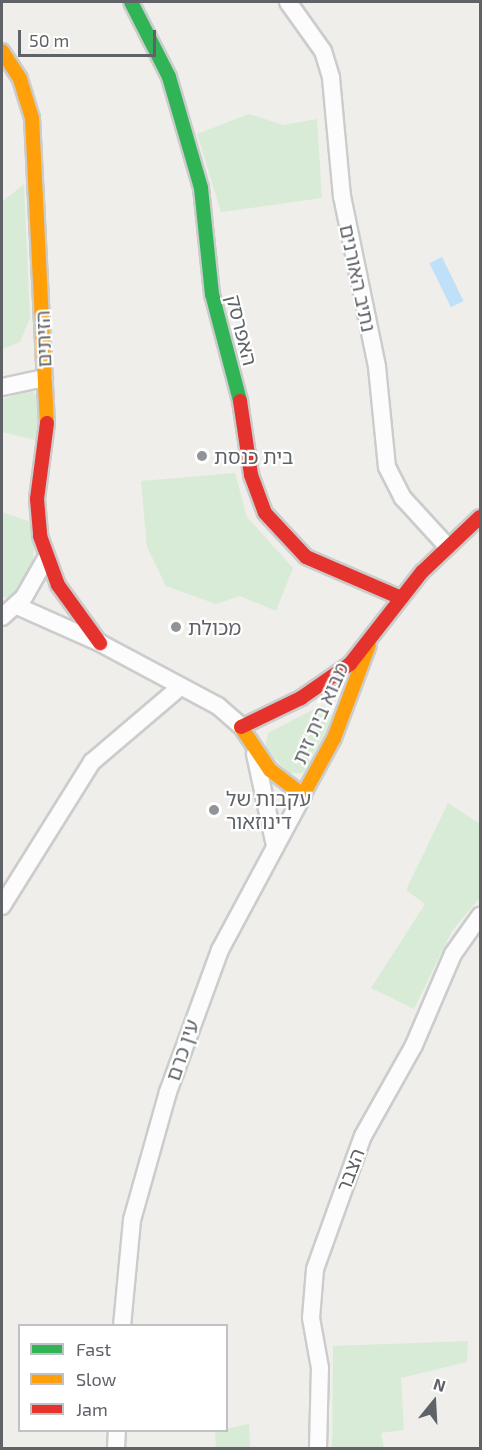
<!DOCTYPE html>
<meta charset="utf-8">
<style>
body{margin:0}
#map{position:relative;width:482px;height:1450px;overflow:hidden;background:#efeeea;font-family:"Exo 2","Noto Sans Hebrew",sans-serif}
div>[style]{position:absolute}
.green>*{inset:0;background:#d8ebd6}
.water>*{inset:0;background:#bfe0f9;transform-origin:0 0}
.roads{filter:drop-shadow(2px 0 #cbcccc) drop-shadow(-2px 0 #cbcccc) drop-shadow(0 2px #cbcccc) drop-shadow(0 -2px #cbcccc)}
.street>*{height:16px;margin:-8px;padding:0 8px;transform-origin:8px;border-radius:8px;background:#fdfcfc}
.fast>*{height:14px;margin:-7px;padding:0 7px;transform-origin:7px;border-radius:7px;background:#30b455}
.slow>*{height:14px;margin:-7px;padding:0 7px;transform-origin:7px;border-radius:7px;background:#ff9f0a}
.jam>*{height:14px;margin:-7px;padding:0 7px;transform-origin:7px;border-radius:7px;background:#e5322d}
.dots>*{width:16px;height:16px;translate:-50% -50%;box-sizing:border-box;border:3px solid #fff;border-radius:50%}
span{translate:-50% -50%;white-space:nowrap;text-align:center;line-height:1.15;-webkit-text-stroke:4.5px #fff;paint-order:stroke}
.street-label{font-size:20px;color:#5f6368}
.poi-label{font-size:20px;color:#5f6368}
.left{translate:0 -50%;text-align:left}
.frame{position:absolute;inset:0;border:3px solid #5f6368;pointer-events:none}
.legend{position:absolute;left:18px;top:1324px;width:210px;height:108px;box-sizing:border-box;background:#fff;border:2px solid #bfc1c3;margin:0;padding:8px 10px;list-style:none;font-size:18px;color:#5f6368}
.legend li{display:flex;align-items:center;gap:12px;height:30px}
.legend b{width:30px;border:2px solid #bfc1c3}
.north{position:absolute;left:404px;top:1372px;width:60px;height:60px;-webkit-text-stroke:4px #fff;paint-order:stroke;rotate:18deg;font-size:16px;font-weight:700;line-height:24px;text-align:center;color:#5f6368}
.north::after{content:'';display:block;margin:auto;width:21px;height:27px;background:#5f6368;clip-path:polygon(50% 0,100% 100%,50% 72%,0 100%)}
.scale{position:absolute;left:18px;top:30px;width:138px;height:27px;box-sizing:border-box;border:3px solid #5f6368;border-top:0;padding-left:8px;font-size:18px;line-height:21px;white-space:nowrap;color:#5f6368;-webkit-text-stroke:4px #fff;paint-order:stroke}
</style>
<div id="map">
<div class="green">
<div style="clip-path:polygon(249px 114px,283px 125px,317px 119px,322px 198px,221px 212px,197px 134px)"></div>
<div style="clip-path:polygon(24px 184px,30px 318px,20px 342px,2px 349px,2px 202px)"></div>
<div style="clip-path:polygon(29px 389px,45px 402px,51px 444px,2px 432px,2px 400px)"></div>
<div style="clip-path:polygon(235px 473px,247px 517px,293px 568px,276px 611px,240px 596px,216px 604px,166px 586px,147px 547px,141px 481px)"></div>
<div style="clip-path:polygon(2px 512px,36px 524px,31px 582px,17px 600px,2px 597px)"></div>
<div style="clip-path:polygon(322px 705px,331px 715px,329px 725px,303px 773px,289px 773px,265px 748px,268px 733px)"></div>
<div style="clip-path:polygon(448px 803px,480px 824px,480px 897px,452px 931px,414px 1009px,371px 988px,425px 904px,406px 890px)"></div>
<div style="clip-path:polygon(468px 1341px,467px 1362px,401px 1378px,404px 1430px,381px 1433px,384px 1448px,332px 1448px,333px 1346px)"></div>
<div style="clip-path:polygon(249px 1424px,250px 1448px,216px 1448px,215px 1431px)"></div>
</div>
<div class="water">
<div style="left:442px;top:257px;width:49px;height:14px;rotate:64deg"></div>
</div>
<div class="roads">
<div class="street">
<div style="left:288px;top:2px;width:60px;rotate:54.5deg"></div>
<div style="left:323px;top:51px;width:28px;rotate:73deg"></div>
<div style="left:331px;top:78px;width:119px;rotate:84.7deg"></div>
<div style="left:342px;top:196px;width:175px;rotate:78.4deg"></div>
<div style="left:377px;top:367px;width:100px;rotate:84.3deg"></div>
<div style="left:387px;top:467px;width:35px;rotate:63deg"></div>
<div style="left:403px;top:498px;width:65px;rotate:47.5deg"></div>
<div style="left:2px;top:387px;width:43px;rotate:-12.1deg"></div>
<div style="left:17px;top:606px;width:91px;rotate:24deg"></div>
<div style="left:100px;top:643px;width:134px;rotate:28.1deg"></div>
<div style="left:218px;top:706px;width:28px;rotate:41deg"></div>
<div style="left:2px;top:617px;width:30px;rotate:-42deg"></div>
<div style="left:24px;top:597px;width:43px;rotate:-60.4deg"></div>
<div style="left:255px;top:754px;width:94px;rotate:77.7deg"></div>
<div style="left:2px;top:906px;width:170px;rotate:-58deg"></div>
<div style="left:92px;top:762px;width:114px;rotate:-40.4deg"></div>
<div style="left:122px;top:1326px;width:106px;rotate:-84.6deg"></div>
<div style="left:132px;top:1220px;width:133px;rotate:-74.3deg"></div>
<div style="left:168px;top:1092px;width:151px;rotate:-69.9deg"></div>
<div style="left:220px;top:950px;width:176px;rotate:-61.8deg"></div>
<div style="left:116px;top:1448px;width:18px;rotate:-87deg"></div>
<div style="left:318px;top:1448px;width:80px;rotate:-88.6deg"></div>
<div style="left:320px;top:1368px;width:51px;rotate:-100.2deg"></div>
<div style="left:311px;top:1318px;width:49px;rotate:-85.3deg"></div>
<div style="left:315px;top:1269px;width:141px;rotate:-70.2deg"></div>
<div style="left:363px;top:1136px;width:104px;rotate:-60.7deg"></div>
<div style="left:414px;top:1045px;width:99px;rotate:-66.8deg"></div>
<div style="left:453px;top:954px;width:47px;rotate:-54.6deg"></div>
</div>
<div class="fast">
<div style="left:131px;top:2px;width:84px;rotate:63.1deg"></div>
<div style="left:169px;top:77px;width:116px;rotate:73.9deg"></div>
<div style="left:201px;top:188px;width:107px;rotate:84.1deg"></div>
<div style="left:212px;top:294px;width:111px;rotate:75.3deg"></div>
</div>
<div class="slow">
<div style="left:2px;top:51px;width:33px;rotate:57deg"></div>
<div style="left:20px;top:79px;width:41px;rotate:72.9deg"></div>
<div style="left:32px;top:118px;width:305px;rotate:87.2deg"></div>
<div style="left:241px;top:727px;width:52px;rotate:56deg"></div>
<div style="left:270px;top:770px;width:41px;rotate:37.1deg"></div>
<div style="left:303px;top:795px;width:65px;rotate:-61.5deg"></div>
<div style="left:334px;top:738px;width:99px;rotate:-69.4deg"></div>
</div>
<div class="jam">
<div style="left:240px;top:401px;width:75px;rotate:81.5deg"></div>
<div style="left:251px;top:475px;width:40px;rotate:69.8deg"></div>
<div style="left:265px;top:513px;width:60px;rotate:47deg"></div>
<div style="left:306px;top:557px;width:103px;rotate:23.3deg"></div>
<div style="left:47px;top:423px;width:77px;rotate:97.5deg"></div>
<div style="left:37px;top:499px;width:37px;rotate:85deg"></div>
<div style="left:40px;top:536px;width:52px;rotate:69.8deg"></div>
<div style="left:58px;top:585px;width:72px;rotate:54.1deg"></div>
<div style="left:241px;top:727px;width:67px;rotate:-25.8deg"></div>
<div style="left:301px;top:698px;width:60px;rotate:-34.8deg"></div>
<div style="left:350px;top:664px;width:117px;rotate:-52deg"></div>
<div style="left:422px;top:572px;width:80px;rotate:-43.5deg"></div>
</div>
</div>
<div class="dots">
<div style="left:202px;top:456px;background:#919496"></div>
<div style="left:176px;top:627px;background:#919496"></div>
<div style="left:214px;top:810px;background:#919496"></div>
</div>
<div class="street-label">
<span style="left:358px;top:278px;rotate:78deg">נתיב האורנים</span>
<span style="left:242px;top:330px;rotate:76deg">האפרסק</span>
<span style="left:43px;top:339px;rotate:-92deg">הזיתים</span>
<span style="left:320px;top:713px;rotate:-66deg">מבוא בית זית</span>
<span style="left:182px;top:1050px;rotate:-71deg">עין כרם</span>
<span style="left:350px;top:1170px;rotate:-69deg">הצבר</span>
</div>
<div class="poi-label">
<span class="left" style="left:214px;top:456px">בית כנסת</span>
<span class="left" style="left:188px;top:627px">מכולת</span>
<span class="left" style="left:226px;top:810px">עקבות של<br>דינוזאור</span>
</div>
<div class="frame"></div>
<ul class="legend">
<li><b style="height:8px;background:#30b455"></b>Fast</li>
<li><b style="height:8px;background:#ff9f0a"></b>Slow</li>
<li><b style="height:8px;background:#e5322d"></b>Jam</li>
</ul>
<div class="north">N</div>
<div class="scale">50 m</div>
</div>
